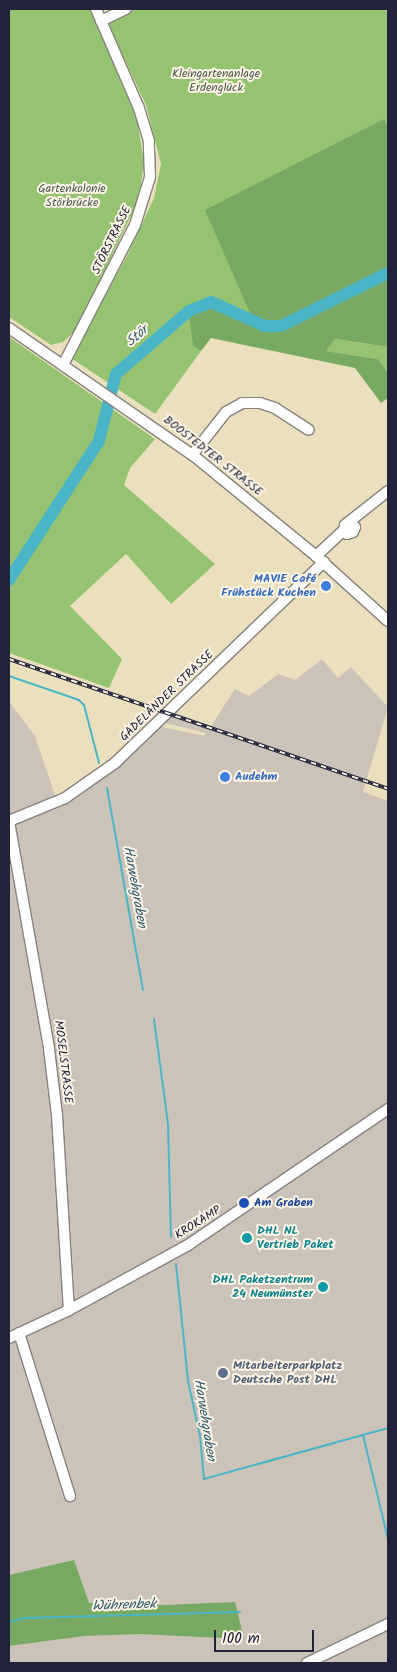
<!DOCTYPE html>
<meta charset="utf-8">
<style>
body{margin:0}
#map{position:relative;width:397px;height:1672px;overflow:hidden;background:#ebe0bd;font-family:Kalam,sans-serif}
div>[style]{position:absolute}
.industrial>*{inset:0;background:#cbc3b8}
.green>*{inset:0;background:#96c371}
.forest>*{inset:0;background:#78a963}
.stream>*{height:2px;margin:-1px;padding:0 1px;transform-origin:1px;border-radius:1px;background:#4ab5c7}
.river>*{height:12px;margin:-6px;padding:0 6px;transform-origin:6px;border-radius:6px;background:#4ab5c7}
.roads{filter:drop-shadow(1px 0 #86817c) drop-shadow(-1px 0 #86817c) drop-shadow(0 1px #86817c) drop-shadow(0 -1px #86817c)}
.minor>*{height:10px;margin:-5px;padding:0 5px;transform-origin:5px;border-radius:5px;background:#fff}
.rail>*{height:4px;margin-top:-2px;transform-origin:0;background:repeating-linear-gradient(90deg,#fcf5e5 0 5.5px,#22223b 0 11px);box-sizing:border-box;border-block:1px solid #22223b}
.dots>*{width:14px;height:14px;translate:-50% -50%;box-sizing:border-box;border:2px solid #fcf5e5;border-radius:50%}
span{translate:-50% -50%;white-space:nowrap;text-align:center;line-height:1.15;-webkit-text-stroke:4px #fcf5e5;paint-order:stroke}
.park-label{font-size:12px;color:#4b5a4e}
.street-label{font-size:12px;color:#22223b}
.shop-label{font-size:12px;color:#366cbe;font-weight:700}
.right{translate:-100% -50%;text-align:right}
.left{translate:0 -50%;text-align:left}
.transit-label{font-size:12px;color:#164399;font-weight:700}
.culture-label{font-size:12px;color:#0d838f;font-weight:700}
.service-label{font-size:12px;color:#4e5e75;font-weight:700}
.water-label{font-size:14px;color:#325d73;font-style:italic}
.frame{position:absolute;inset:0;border:10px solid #22223b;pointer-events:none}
.scale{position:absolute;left:214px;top:1630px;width:100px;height:22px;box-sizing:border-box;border:2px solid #22223b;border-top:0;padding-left:6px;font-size:15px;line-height:18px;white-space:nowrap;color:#22223b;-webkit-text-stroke:4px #fcf5e5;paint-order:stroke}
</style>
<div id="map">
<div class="industrial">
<div style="clip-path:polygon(322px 659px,338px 678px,351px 667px,388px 707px,363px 792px,388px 801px,388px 1663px,9px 1663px,9px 701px,35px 736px,56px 798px,99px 771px,148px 724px,204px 736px,206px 733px,165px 723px,173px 712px,211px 726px,235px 689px,249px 696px,278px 674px,295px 680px)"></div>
</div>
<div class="green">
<div style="clip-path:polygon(9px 9px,91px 9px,136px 115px,144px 161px,139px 199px,76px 330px,63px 342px,51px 345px,9px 317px)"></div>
<div style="clip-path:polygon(134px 9px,388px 9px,388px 128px,384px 119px,253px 321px,211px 302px,193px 346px,201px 351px,155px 414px,71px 358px,127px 256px,154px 198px,161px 164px,146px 105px,109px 26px,114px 19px)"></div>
<div style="clip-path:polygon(9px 337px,155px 439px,130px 468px,124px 485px,215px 564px,171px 604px,126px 554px,70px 606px,122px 659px,109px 688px,9px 653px)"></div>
<div style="clip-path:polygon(334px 339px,388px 347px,388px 373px,378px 359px,326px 351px)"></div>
</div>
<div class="forest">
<div style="clip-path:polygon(384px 119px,388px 128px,388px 347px,335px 339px,326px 351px,378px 359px,388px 373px,388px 398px,381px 403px,355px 368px,211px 338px,201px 351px,193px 346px,189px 311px,200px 304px,211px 302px,253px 320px,205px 210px)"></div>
<div style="clip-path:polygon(74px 1560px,89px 1603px,166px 1605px,235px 1602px,244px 1639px,139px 1634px,84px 1636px,9px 1646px,9px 1575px)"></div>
</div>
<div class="stream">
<div style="left:9px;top:676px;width:74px;rotate:18.9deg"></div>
<div style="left:79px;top:700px;width:7px;rotate:45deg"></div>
<div style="left:84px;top:705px;width:60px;rotate:75.5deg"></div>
<div style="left:107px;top:788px;width:205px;rotate:79.9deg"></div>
<div style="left:154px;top:1019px;width:106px;rotate:82.4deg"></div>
<div style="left:168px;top:1124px;width:113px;rotate:88.5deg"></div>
<div style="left:176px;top:1264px;width:118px;rotate:84.1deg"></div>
<div style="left:188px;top:1381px;width:56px;rotate:77.7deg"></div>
<div style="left:200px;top:1436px;width:43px;rotate:84.7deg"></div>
<div style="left:204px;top:1479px;width:191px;rotate:-15.5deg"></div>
<div style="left:363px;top:1435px;width:107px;rotate:76.5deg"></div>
<div style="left:9px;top:1622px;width:16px;rotate:-15deg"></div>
<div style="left:24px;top:1618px;width:216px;rotate:-1.6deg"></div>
</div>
<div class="river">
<div style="left:9px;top:580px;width:166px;rotate:-57.1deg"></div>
<div style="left:99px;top:441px;width:69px;rotate:-75.8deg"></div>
<div style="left:116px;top:374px;width:96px;rotate:-40.8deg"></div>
<div style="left:189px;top:311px;width:24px;rotate:-22deg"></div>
<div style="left:211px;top:302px;width:59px;rotate:24deg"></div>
<div style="left:265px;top:326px;width:16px"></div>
<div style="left:281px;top:326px;width:119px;rotate:-26.4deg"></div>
</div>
<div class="roads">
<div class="minor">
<div style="left:101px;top:21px;width:28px;rotate:-26deg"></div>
<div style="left:9px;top:328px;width:225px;rotate:34.7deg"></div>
<div style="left:194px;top:456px;width:158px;rotate:39.3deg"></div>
<div style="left:316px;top:556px;width:97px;rotate:42.1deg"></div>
<div style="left:63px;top:365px;width:157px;rotate:-62.8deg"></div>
<div style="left:135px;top:225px;width:50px;rotate:-72.6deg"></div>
<div style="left:150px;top:177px;width:36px;rotate:-92deg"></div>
<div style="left:149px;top:141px;width:37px;rotate:-107deg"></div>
<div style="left:138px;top:106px;width:106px;rotate:-113.4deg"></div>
<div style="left:193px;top:454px;width:53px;rotate:-51.8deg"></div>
<div style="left:226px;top:412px;width:18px;rotate:-29deg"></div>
<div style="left:242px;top:403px;width:18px"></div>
<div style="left:260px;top:403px;width:16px;rotate:18deg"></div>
<div style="left:275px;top:408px;width:40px;rotate:32.9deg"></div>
<div style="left:344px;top:530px;width:5px;rotate:53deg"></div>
<div style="left:347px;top:534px;width:6px;rotate:-18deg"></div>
<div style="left:353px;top:532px;width:5px;rotate:-68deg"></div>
<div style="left:355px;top:527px;width:6px;rotate:-141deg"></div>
<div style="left:316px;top:556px;width:38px;rotate:-43deg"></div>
<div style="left:344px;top:530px;width:5px;rotate:-79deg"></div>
<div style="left:345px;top:525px;width:55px;rotate:-38.3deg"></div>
<div style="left:9px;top:821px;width:231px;rotate:80deg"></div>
<div style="left:49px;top:1049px;width:66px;rotate:83.1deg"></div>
<div style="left:57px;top:1115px;width:195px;rotate:86.5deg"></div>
<div style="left:9px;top:821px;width:61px;rotate:-22.3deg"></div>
<div style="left:65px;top:798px;width:61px;rotate:-35deg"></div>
<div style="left:115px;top:763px;width:290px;rotate:-43.9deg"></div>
<div style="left:19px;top:1333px;width:171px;rotate:72.6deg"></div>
<div style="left:9px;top:1338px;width:66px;rotate:-25deg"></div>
<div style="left:69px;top:1310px;width:136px;rotate:-28.6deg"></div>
<div style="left:188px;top:1245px;width:242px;rotate:-34.2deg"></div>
<div style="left:307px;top:1663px;width:90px;rotate:-25.7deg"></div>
</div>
</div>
<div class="rail">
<div style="left:9px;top:659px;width:401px;rotate:18.9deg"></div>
</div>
<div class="dots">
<div style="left:326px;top:586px;background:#3f7fe0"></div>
<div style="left:225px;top:777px;background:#3f7fe0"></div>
<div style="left:244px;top:1203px;background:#1a4fb4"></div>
<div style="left:247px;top:1238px;background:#0f9aa8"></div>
<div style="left:323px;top:1287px;background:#0f9aa8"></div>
<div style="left:223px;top:1373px;background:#5c6f8a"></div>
</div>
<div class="park-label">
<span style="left:216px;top:81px">Kleingartenanlage<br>Erdenglück</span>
<span style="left:72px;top:196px">Gartenkolonie<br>Störbrücke</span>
</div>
<div class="street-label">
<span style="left:112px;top:240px;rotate:-64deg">STÖRSTRASSE</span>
<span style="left:213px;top:456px;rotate:38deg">BOOSTEDTER STRASSE</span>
<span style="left:167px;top:696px;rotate:-44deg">GADELANDER STRASSE</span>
<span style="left:63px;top:1062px;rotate:83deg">MOSELSTRASSE</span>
<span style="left:198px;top:1223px;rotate:-32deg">KROKAMP</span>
</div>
<div class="shop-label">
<span class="right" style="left:316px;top:586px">MAVIE Café<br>Frühstück Kuchen</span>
<span class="left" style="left:235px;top:777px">Audehm</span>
</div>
<div class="transit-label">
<span class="left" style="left:254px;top:1203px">Am Graben</span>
</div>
<div class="culture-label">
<span class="left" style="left:257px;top:1238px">DHL NL<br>Vertrieb Paket</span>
<span class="right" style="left:313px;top:1287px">DHL Paketzentrum<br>24 Neumünster</span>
</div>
<div class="service-label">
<span class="left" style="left:233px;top:1373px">Mitarbeiterparkplatz<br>Deutsche Post DHL</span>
</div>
<div class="water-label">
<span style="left:137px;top:336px;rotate:-41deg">Stör</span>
<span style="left:135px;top:887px;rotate:80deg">Harwehgraben</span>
<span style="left:205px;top:1420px;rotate:81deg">Harwehgraben</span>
<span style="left:124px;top:1605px;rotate:-2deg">Wührenbek</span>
</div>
<div class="frame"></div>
<div class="scale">100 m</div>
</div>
